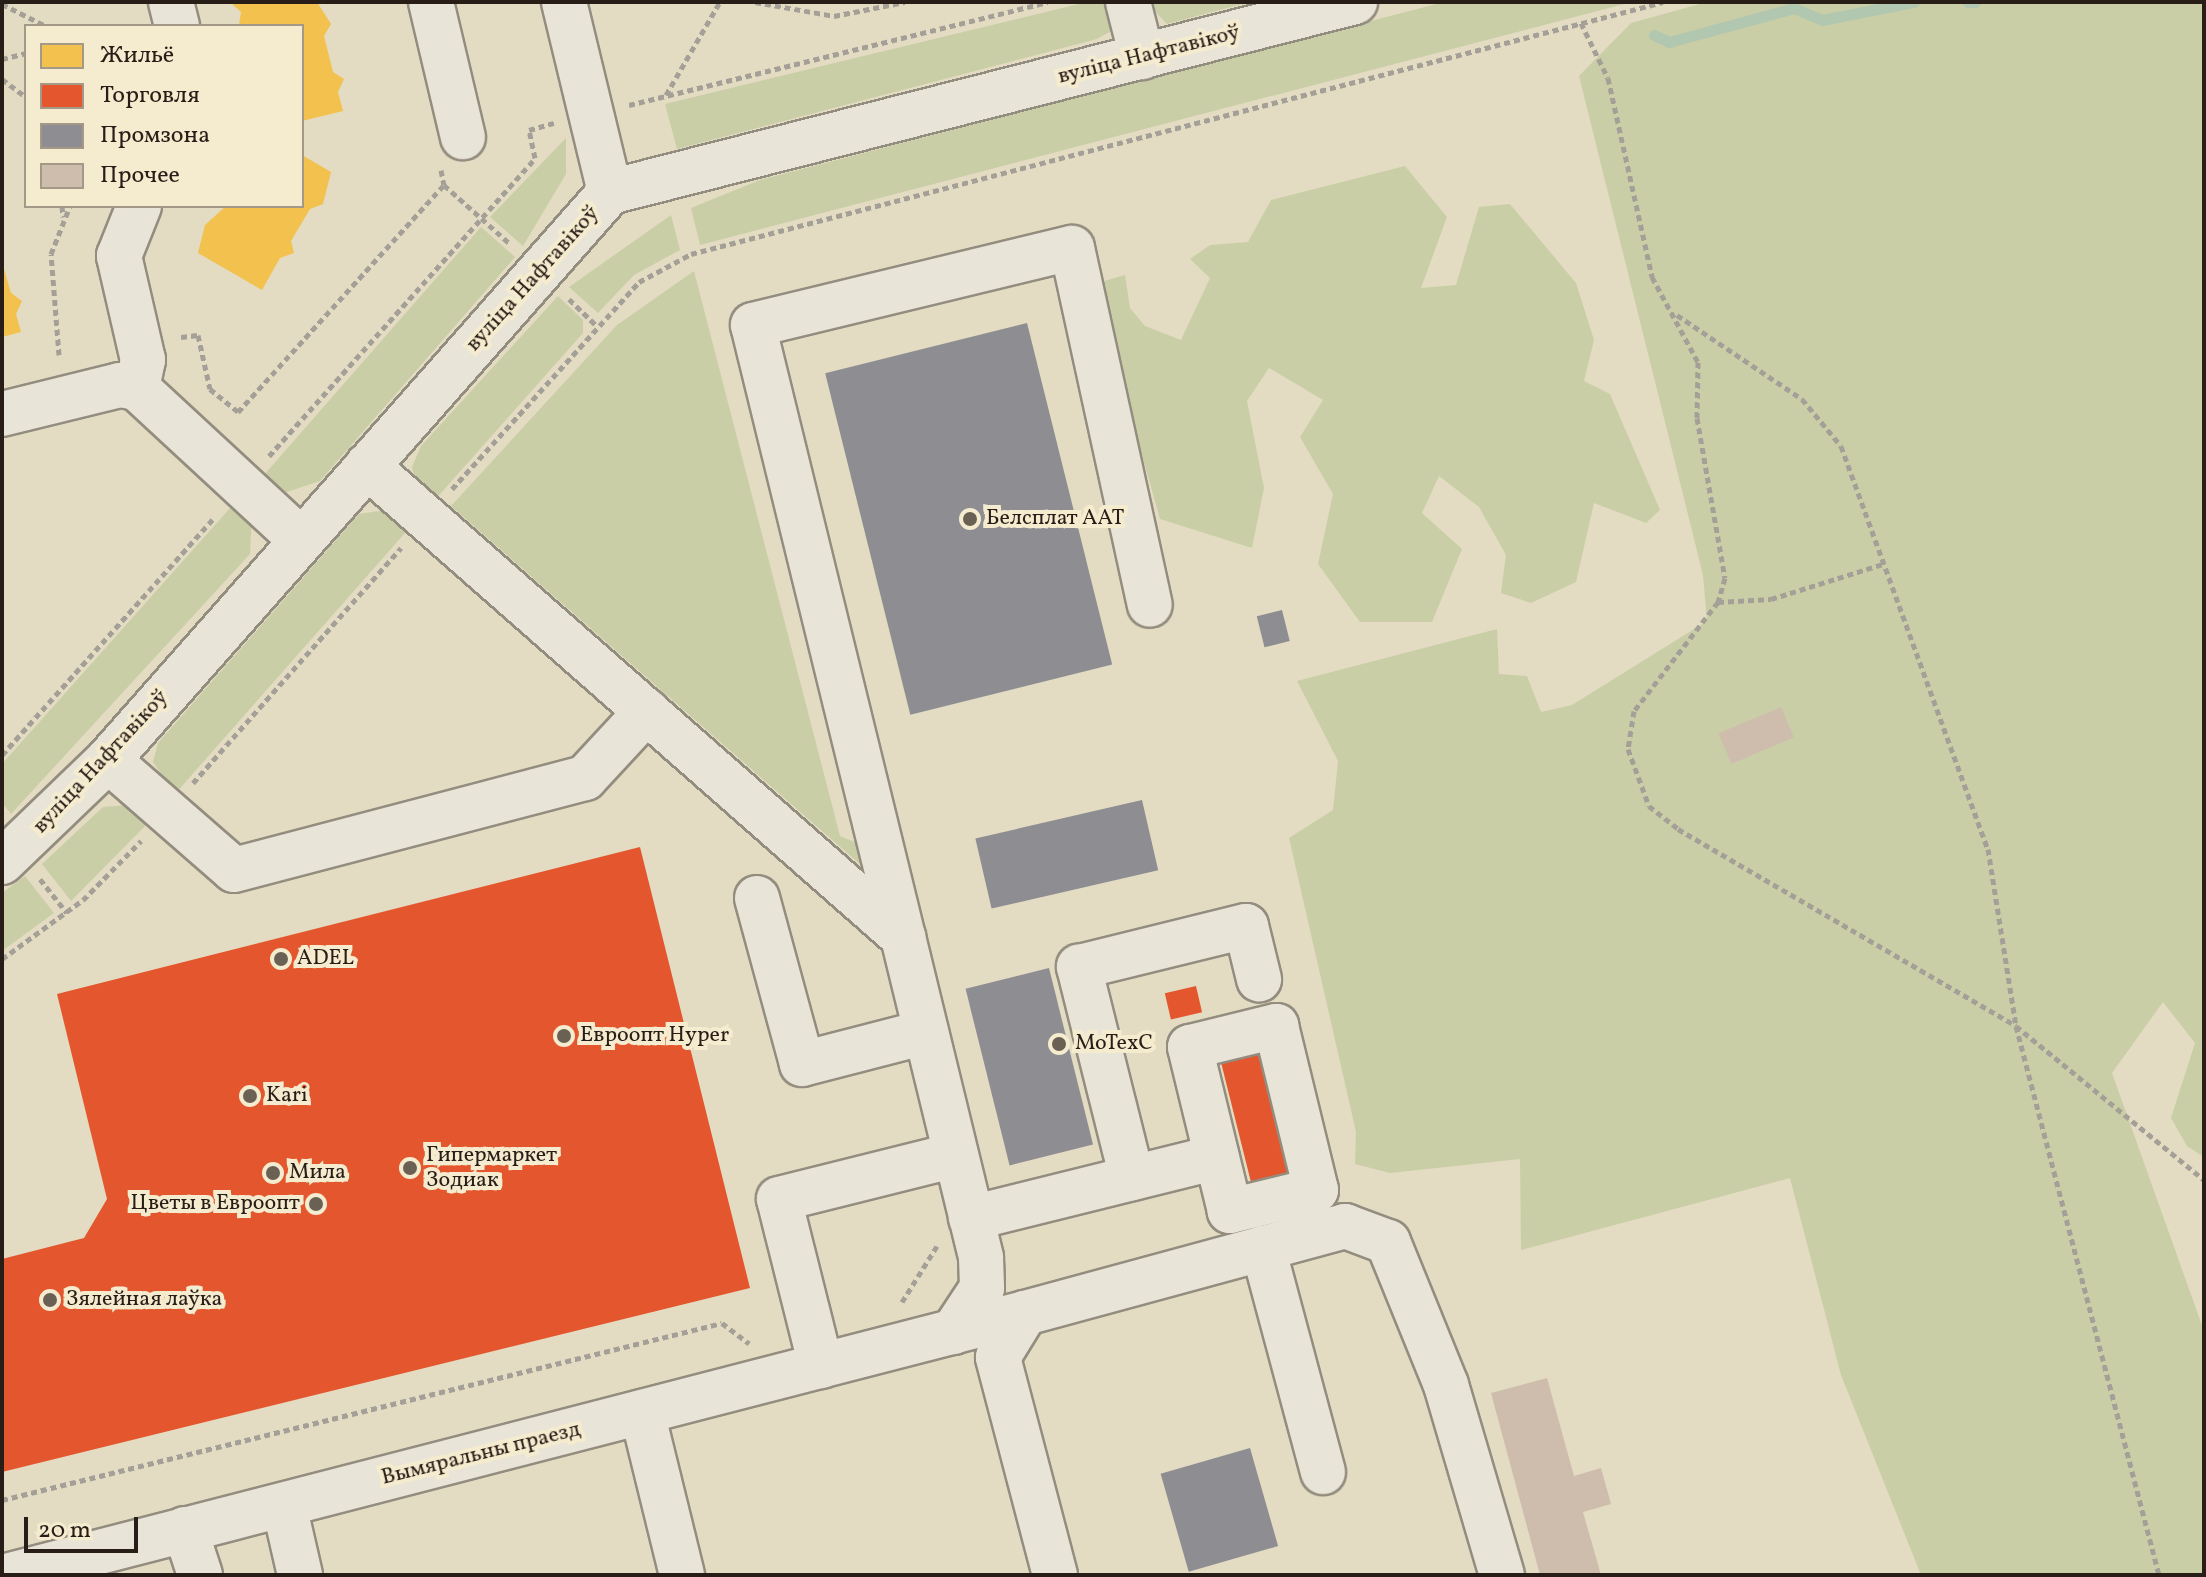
<!DOCTYPE html>
<meta charset="utf-8">
<style>
body{margin:0}
#map{position:relative;width:2206px;height:1577px;overflow:hidden;background:#e3dbc2;font-family:Vollkorn,serif}
div>[style]{position:absolute}
.green>*{inset:0;background:#cacea7}
.homes>*{inset:0;background:#f2c14e}
.shops>*{inset:0;background:#e4572e;transform-origin:0 0}
.industry>*{inset:0;background:#8d8d92;transform-origin:0 0}
.stream>*{height:11px;margin:-5.5px;padding:0 5.5px;transform-origin:5.5px;border-radius:5.5px;background:#b1c7af}
.building>*{inset:0;background:#cebdad;transform-origin:0 0}
.path>*{height:5px;margin-top:-2.5px;transform-origin:0;background:repeating-linear-gradient(90deg,#a5a097 0 6px,transparent 0 10px)}
.roads{filter:drop-shadow(2px 0 #938d7f) drop-shadow(-2px 0 #938d7f) drop-shadow(0 2px #938d7f) drop-shadow(0 -2px #938d7f)}
.minor>*{height:44px;margin:-22px;padding:0 22px;transform-origin:22px;border-radius:22px;background:#e8e4d7}
.dots>*{width:22px;height:22px;translate:-50% -50%;box-sizing:border-box;border:4px solid #f5eccf;border-radius:50%}
span{translate:-50% -50%;white-space:nowrap;text-align:center;line-height:1.15;-webkit-text-stroke:8px #f5eccf;paint-order:stroke}
.street-label{font-size:22px;color:#291d18}
.poi-label{font-size:22px;color:#291d18}
.left{translate:0 -50%;text-align:left}
.right{translate:-100% -50%;text-align:right}
.frame{position:absolute;inset:0;border:4px solid #291d18;pointer-events:none}
.legend{position:absolute;left:24px;top:24px;width:280px;height:184px;box-sizing:border-box;background:#f5eccf;border:2px solid #a39986;margin:0;padding:10px 14px;list-style:none;font-size:24px;color:#291d18}
.legend li{display:flex;align-items:center;gap:16px;height:40px}
.legend b{width:40px;border:2px solid #a39986}
.scale{position:absolute;left:24px;top:1517px;width:114px;height:36px;box-sizing:border-box;border:4px solid #291d18;border-top:0;padding-left:10px;font-size:24px;line-height:28px;white-space:nowrap;color:#291d18;-webkit-text-stroke:6px #f5eccf;paint-order:stroke}
</style>
<div id="map">
<div class="green">
<div style="clip-path:polygon(1087px 2px,1110px 2px,1111px 31px,1097px 39px,677px 149px,665px 104px)"></div>
<div style="clip-path:polygon(1146px 2px,1250px 2px,1167px 24px)"></div>
<div style="clip-path:polygon(1444px 2px,1632px 2px,700px 245px,691px 208px,760px 180px)"></div>
<div style="clip-path:polygon(1707px 2px,2204px 2px,2204px 1157px,2187px 1146px,2171px 1118px,2195px 1043px,2163px 1002px,2112px 1073px,2204px 1331px,2204px 1575px,1921px 1575px,1841px 1375px,1790px 1178px,1521px 1250px,1520px 1159px,1390px 1173px,1355px 1164px,1356px 1132px,1289px 838px,1333px 810px,1338px 761px,1297px 681px,1497px 629px,1499px 674px,1527px 676px,1541px 712px,1572px 705px,1707px 621px,1703px 575px,1579px 76px,1631px 23px)"></div>
<div style="clip-path:polygon(566px 138px,566px 174px,523px 246px,490px 217px)"></div>
<div style="clip-path:polygon(1405px 166px,1447px 217px,1421px 288px,1456px 285px,1479px 207px,1510px 204px,1576px 283px,1594px 340px,1584px 381px,1610px 394px,1660px 510px,1646px 523px,1594px 503px,1576px 582px,1531px 603px,1501px 593px,1506px 555px,1479px 507px,1439px 476px,1422px 513px,1462px 549px,1432px 622px,1360px 622px,1318px 564px,1333px 494px,1300px 437px,1323px 400px,1269px 368px,1247px 401px,1264px 488px,1252px 548px,1160px 519px,1094px 284px,1125px 275px,1130px 308px,1145px 326px,1181px 340px,1210px 278px,1190px 259px,1210px 245px,1248px 242px,1271px 200px)"></div>
<div style="clip-path:polygon(671px 215px,680px 250px,634px 275px,598px 313px,569px 287px)"></div>
<div style="clip-path:polygon(481px 227px,515px 257px,320px 481px,281px 494px,257px 483px)"></div>
<div style="clip-path:polygon(694px 271px,840px 836px,862px 845px,862px 866px,451px 506px,617px 325px)"></div>
<div style="clip-path:polygon(558px 296px,583px 320px,583px 333px,433px 502px,416px 486px,412px 467px,421px 446px)"></div>
<div style="clip-path:polygon(240px 497px,252px 516px,250px 554px,11px 814px,2px 803px,2px 764px)"></div>
<div style="clip-path:polygon(386px 510px,412px 525px,175px 794px,153px 762px,158px 743px,359px 514px)"></div>
<div style="clip-path:polygon(130px 805px,151px 820px,71px 901px,42px 864px,103px 807px)"></div>
<div style="clip-path:polygon(25px 876px,54px 913px,2px 951px,2px 893px)"></div>
</div>
<div class="homes">
<div style="clip-path:polygon(230px 2px,317px 2px,331px 24px,324px 36px,333px 72px,344px 79px,338px 92px,343px 111px,302px 121px,302px 26px,239px 26px,241px 12px)"></div>
<div style="clip-path:polygon(302px 155px,331px 172px,323px 204px,310px 209px,291px 241px,294px 253px,280px 258px,262px 290px,198px 253px,205px 225px,226px 206px,302px 206px)"></div>
<div style="clip-path:polygon(2px 262px,11px 293px,22px 301px,16px 314px,21px 332px,2px 337px)"></div>
</div>
<div class="shops">
<div style="clip-path:polygon(640px 847px,750px 1288px,2px 1472px,2px 1259px,84px 1238px,107px 1199px,57px 994px)"></div>
<div style="left:1196px;top:986px;width:27px;height:32px;rotate:77deg"></div>
<div style="left:1258px;top:1041px;width:137px;height:41px;rotate:76deg"></div>
</div>
<div class="industry">
<div style="left:1027px;top:323px;width:352px;height:208px;rotate:76deg"></div>
<div style="left:1282px;top:610px;width:32px;height:26px;rotate:76deg"></div>
<div style="left:1142px;top:800px;width:72px;height:171px;rotate:77deg"></div>
<div style="left:1049px;top:968px;width:182px;height:86px;rotate:76deg"></div>
<div style="left:1250px;top:1448px;width:102px;height:93px;rotate:74deg"></div>
</div>
<div class="stream">
<div style="left:1968px;top:2px;width:7px"></div>
<div style="left:1654px;top:35px;width:17px;rotate:25deg"></div>
<div style="left:1669px;top:42px;width:130px;rotate:-15.2deg"></div>
<div style="left:1794px;top:8px;width:30px;rotate:23deg"></div>
<div style="left:1822px;top:20px;width:94px;rotate:-11.1deg"></div>
</div>
<div class="building">
<div style="left:1781px;top:707px;width:33px;height:68px;rotate:67deg"></div>
<div style="clip-path:polygon(1547px 1378px,1574px 1476px,1601px 1468px,1611px 1504px,1583px 1512px,1601px 1575px,1540px 1575px,1491px 1393px)"></div>
</div>
<div class="path">
<div style="left:755px;top:2px;width:80px;rotate:10deg"></div>
<div style="left:834px;top:16px;width:72px;rotate:-11.2deg"></div>
<div style="left:2px;top:4px;width:49px;rotate:26.6deg"></div>
<div style="left:1581px;top:23px;width:61px;rotate:63.9deg"></div>
<div style="left:1608px;top:78px;width:204px;rotate:77.5deg"></div>
<div style="left:1652px;top:277px;width:97px;rotate:61.6deg"></div>
<div style="left:1698px;top:362px;width:56px;rotate:91deg"></div>
<div style="left:1697px;top:418px;width:162px;rotate:80.1deg"></div>
<div style="left:1725px;top:578px;width:25px;rotate:106deg"></div>
<div style="left:1718px;top:602px;width:138px;rotate:127.6deg"></div>
<div style="left:1634px;top:711px;width:38px;rotate:99deg"></div>
<div style="left:1628px;top:749px;width:61px;rotate:69.8deg"></div>
<div style="left:1649px;top:806px;width:37px;rotate:38deg"></div>
<div style="left:1678px;top:829px;width:391px;rotate:30.2deg"></div>
<div style="left:2016px;top:1026px;width:567px;rotate:75.4deg"></div>
<div style="left:2px;top:59px;width:25px;rotate:-14deg"></div>
<div style="left:2px;top:79px;width:30px;rotate:37deg"></div>
<div style="left:666px;top:95px;width:108px;rotate:-59.9deg"></div>
<div style="left:629px;top:105px;width:431px;rotate:-13.8deg"></div>
<div style="left:441px;top:170px;width:15px;rotate:79deg"></div>
<div style="left:444px;top:185px;width:87px;rotate:41.7deg"></div>
<div style="left:62px;top:206px;width:11px;rotate:85deg"></div>
<div style="left:569px;top:299px;width:39px;rotate:44deg"></div>
<div style="left:1677px;top:315px;width:151px;rotate:33.9deg"></div>
<div style="left:1802px;top:399px;width:61px;rotate:50.3deg"></div>
<div style="left:1841px;top:446px;width:429px;rotate:70deg"></div>
<div style="left:1988px;top:849px;width:179px;rotate:81deg"></div>
<div style="left:2016px;top:1026px;width:243px;rotate:39.3deg"></div>
<div style="left:181px;top:337px;width:17px;rotate:-7deg"></div>
<div style="left:198px;top:335px;width:55px;rotate:77.5deg"></div>
<div style="left:210px;top:389px;width:36px;rotate:39deg"></div>
<div style="left:238px;top:412px;width:307px;rotate:-47.8deg"></div>
<div style="left:59px;top:355px;width:101px;rotate:-94.5deg"></div>
<div style="left:51px;top:254px;width:52px;rotate:-68.4deg"></div>
<div style="left:269px;top:456px;width:399px;rotate:-48.2deg"></div>
<div style="left:535px;top:158px;width:29px;rotate:-102deg"></div>
<div style="left:529px;top:130px;width:26px;rotate:-16deg"></div>
<div style="left:452px;top:489px;width:279px;rotate:-47.9deg"></div>
<div style="left:639px;top:282px;width:59px;rotate:-28.3deg"></div>
<div style="left:691px;top:254px;width:1004px;rotate:-14.53deg"></div>
<div style="left:1718px;top:602px;width:53px;rotate:-3.2deg"></div>
<div style="left:1771px;top:599px;width:117px;rotate:-17.4deg"></div>
<div style="left:2px;top:755px;width:319px;rotate:-48.2deg"></div>
<div style="left:193px;top:783px;width:314px;rotate:-48.5deg"></div>
<div style="left:40px;top:879px;width:43px;rotate:51.5deg"></div>
<div style="left:2px;top:959px;width:100px;rotate:-36.1deg"></div>
<div style="left:83px;top:900px;width:83px;rotate:-45.5deg"></div>
<div style="left:902px;top:1302px;width:66px;rotate:-58deg"></div>
<div style="left:2px;top:1500px;width:741px;rotate:-13.81deg"></div>
<div style="left:722px;top:1323px;width:34px;rotate:37deg"></div>
</div>
<div class="roads">
<div class="minor">
<div style="left:171px;top:2px;width:25px;rotate:76deg"></div>
<div style="left:431px;top:2px;width:139px;rotate:76.7deg"></div>
<div style="left:564px;top:2px;width:195px;rotate:76.4deg"></div>
<div style="left:1128px;top:2px;width:57px;rotate:75.7deg"></div>
<div style="left:137px;top:388px;width:29px;rotate:-78deg"></div>
<div style="left:143px;top:360px;width:107px;rotate:-103deg"></div>
<div style="left:119px;top:256px;width:54px;rotate:-68.2deg"></div>
<div style="left:2px;top:414px;width:122px;rotate:-13.8deg"></div>
<div style="left:120px;top:385px;width:17px;rotate:10deg"></div>
<div style="left:137px;top:388px;width:224px;rotate:42.8deg"></div>
<div style="left:367px;top:466px;width:714px;rotate:41.31deg"></div>
<div style="left:903px;top:937px;width:330px;rotate:76.3deg"></div>
<div style="left:981px;top:1258px;width:30px;rotate:88deg"></div>
<div style="left:982px;top:1288px;width:53px;rotate:123.4deg"></div>
<div style="left:108px;top:760px;width:167px;rotate:41.1deg"></div>
<div style="left:234px;top:870px;width:363px;rotate:-14.7deg"></div>
<div style="left:585px;top:778px;width:91px;rotate:-47.2deg"></div>
<div style="left:2px;top:862px;width:147px;rotate:-43.9deg"></div>
<div style="left:108px;top:760px;width:758px;rotate:-48.53deg"></div>
<div style="left:610px;top:192px;width:769px;rotate:-14.31deg"></div>
<div style="left:757px;top:898px;width:172px;rotate:74.8deg"></div>
<div style="left:802px;top:1064px;width:128px;rotate:-14.5deg"></div>
<div style="left:903px;top:937px;width:630px;rotate:-103.77deg"></div>
<div style="left:753px;top:325px;width:328px;rotate:-13.6deg"></div>
<div style="left:1072px;top:248px;width:365px;rotate:77.7deg"></div>
<div style="left:1276px;top:1026px;width:169px;rotate:76.3deg"></div>
<div style="left:1316px;top:1190px;width:89px;rotate:166.3deg"></div>
<div style="left:1230px;top:1211px;width:169px;rotate:-103.7deg"></div>
<div style="left:1190px;top:1047px;width:89px;rotate:-13.7deg"></div>
<div style="left:1132px;top:1178px;width:218px;rotate:-104.1deg"></div>
<div style="left:1079px;top:967px;width:172px;rotate:-13.8deg"></div>
<div style="left:1246px;top:926px;width:55px;rotate:76.2deg"></div>
<div style="left:971px;top:1218px;width:253px;rotate:-13.9deg"></div>
<div style="left:1263px;top:1248px;width:232px;rotate:75deg"></div>
<div style="left:821px;top:1366px;width:172px;rotate:-104.1deg"></div>
<div style="left:779px;top:1199px;width:182px;rotate:-14deg"></div>
<div style="left:642px;top:1412px;width:168px;rotate:76.2deg"></div>
<div style="left:284px;top:1505px;width:72px;rotate:77.1deg"></div>
<div style="left:185px;top:1529px;width:48px;rotate:71.9deg"></div>
<div style="left:10px;top:1575px;width:1048px;rotate:-14.47deg"></div>
<div style="left:1055px;top:1575px;width:225px;rotate:-104.7deg"></div>
<div style="left:998px;top:1357px;width:52px;rotate:-58.5deg"></div>
<div style="left:1025px;top:1313px;width:332px;rotate:-15.2deg"></div>
<div style="left:1345px;top:1226px;width:46px;rotate:20.4deg"></div>
<div style="left:1388px;top:1242px;width:154px;rotate:67.9deg"></div>
<div style="left:1446px;top:1385px;width:198px;rotate:73.6deg"></div>
</div>
</div>
<div class="dots">
<div style="left:970px;top:519px;background:#6a6054"></div>
<div style="left:281px;top:959px;background:#6a6054"></div>
<div style="left:564px;top:1036px;background:#6a6054"></div>
<div style="left:1059px;top:1044px;background:#6a6054"></div>
<div style="left:250px;top:1096px;background:#6a6054"></div>
<div style="left:410px;top:1168px;background:#6a6054"></div>
<div style="left:273px;top:1173px;background:#6a6054"></div>
<div style="left:316px;top:1204px;background:#6a6054"></div>
<div style="left:50px;top:1300px;background:#6a6054"></div>
</div>
<div class="street-label">
<span style="left:1149px;top:55px;rotate:-14deg">вуліца Нафтавікоў</span>
<span style="left:533px;top:279px;rotate:-48deg">вуліца Нафтавікоў</span>
<span style="left:101px;top:762px;rotate:-47deg">вуліца Нафтавікоў</span>
<span style="left:481px;top:1454px;rotate:-14deg">Вымяральны праезд</span>
</div>
<div class="poi-label">
<span class="left" style="left:986px;top:519px">Белсплат ААТ</span>
<span class="left" style="left:297px;top:959px">ADEL</span>
<span class="left" style="left:580px;top:1036px">Евроопт Hyper</span>
<span class="left" style="left:1075px;top:1044px">MoTexC</span>
<span class="left" style="left:266px;top:1096px">Kari</span>
<span class="left" style="left:426px;top:1168px">Гипермаркет<br>Зодиак</span>
<span class="left" style="left:289px;top:1173px">Мила</span>
<span class="right" style="left:300px;top:1204px">Цветы в Евроопт</span>
<span class="left" style="left:66px;top:1300px">Зялейная лаўка</span>
</div>
<div class="frame"></div>
<ul class="legend">
<li><b style="height:22px;background:#f2c14e"></b>Жильё</li>
<li><b style="height:22px;background:#e4572e"></b>Торговля</li>
<li><b style="height:22px;background:#8d8d92"></b>Промзона</li>
<li><b style="height:22px;background:#cebdad"></b>Прочее</li>
</ul>
<div class="scale">20 m</div>
</div>
